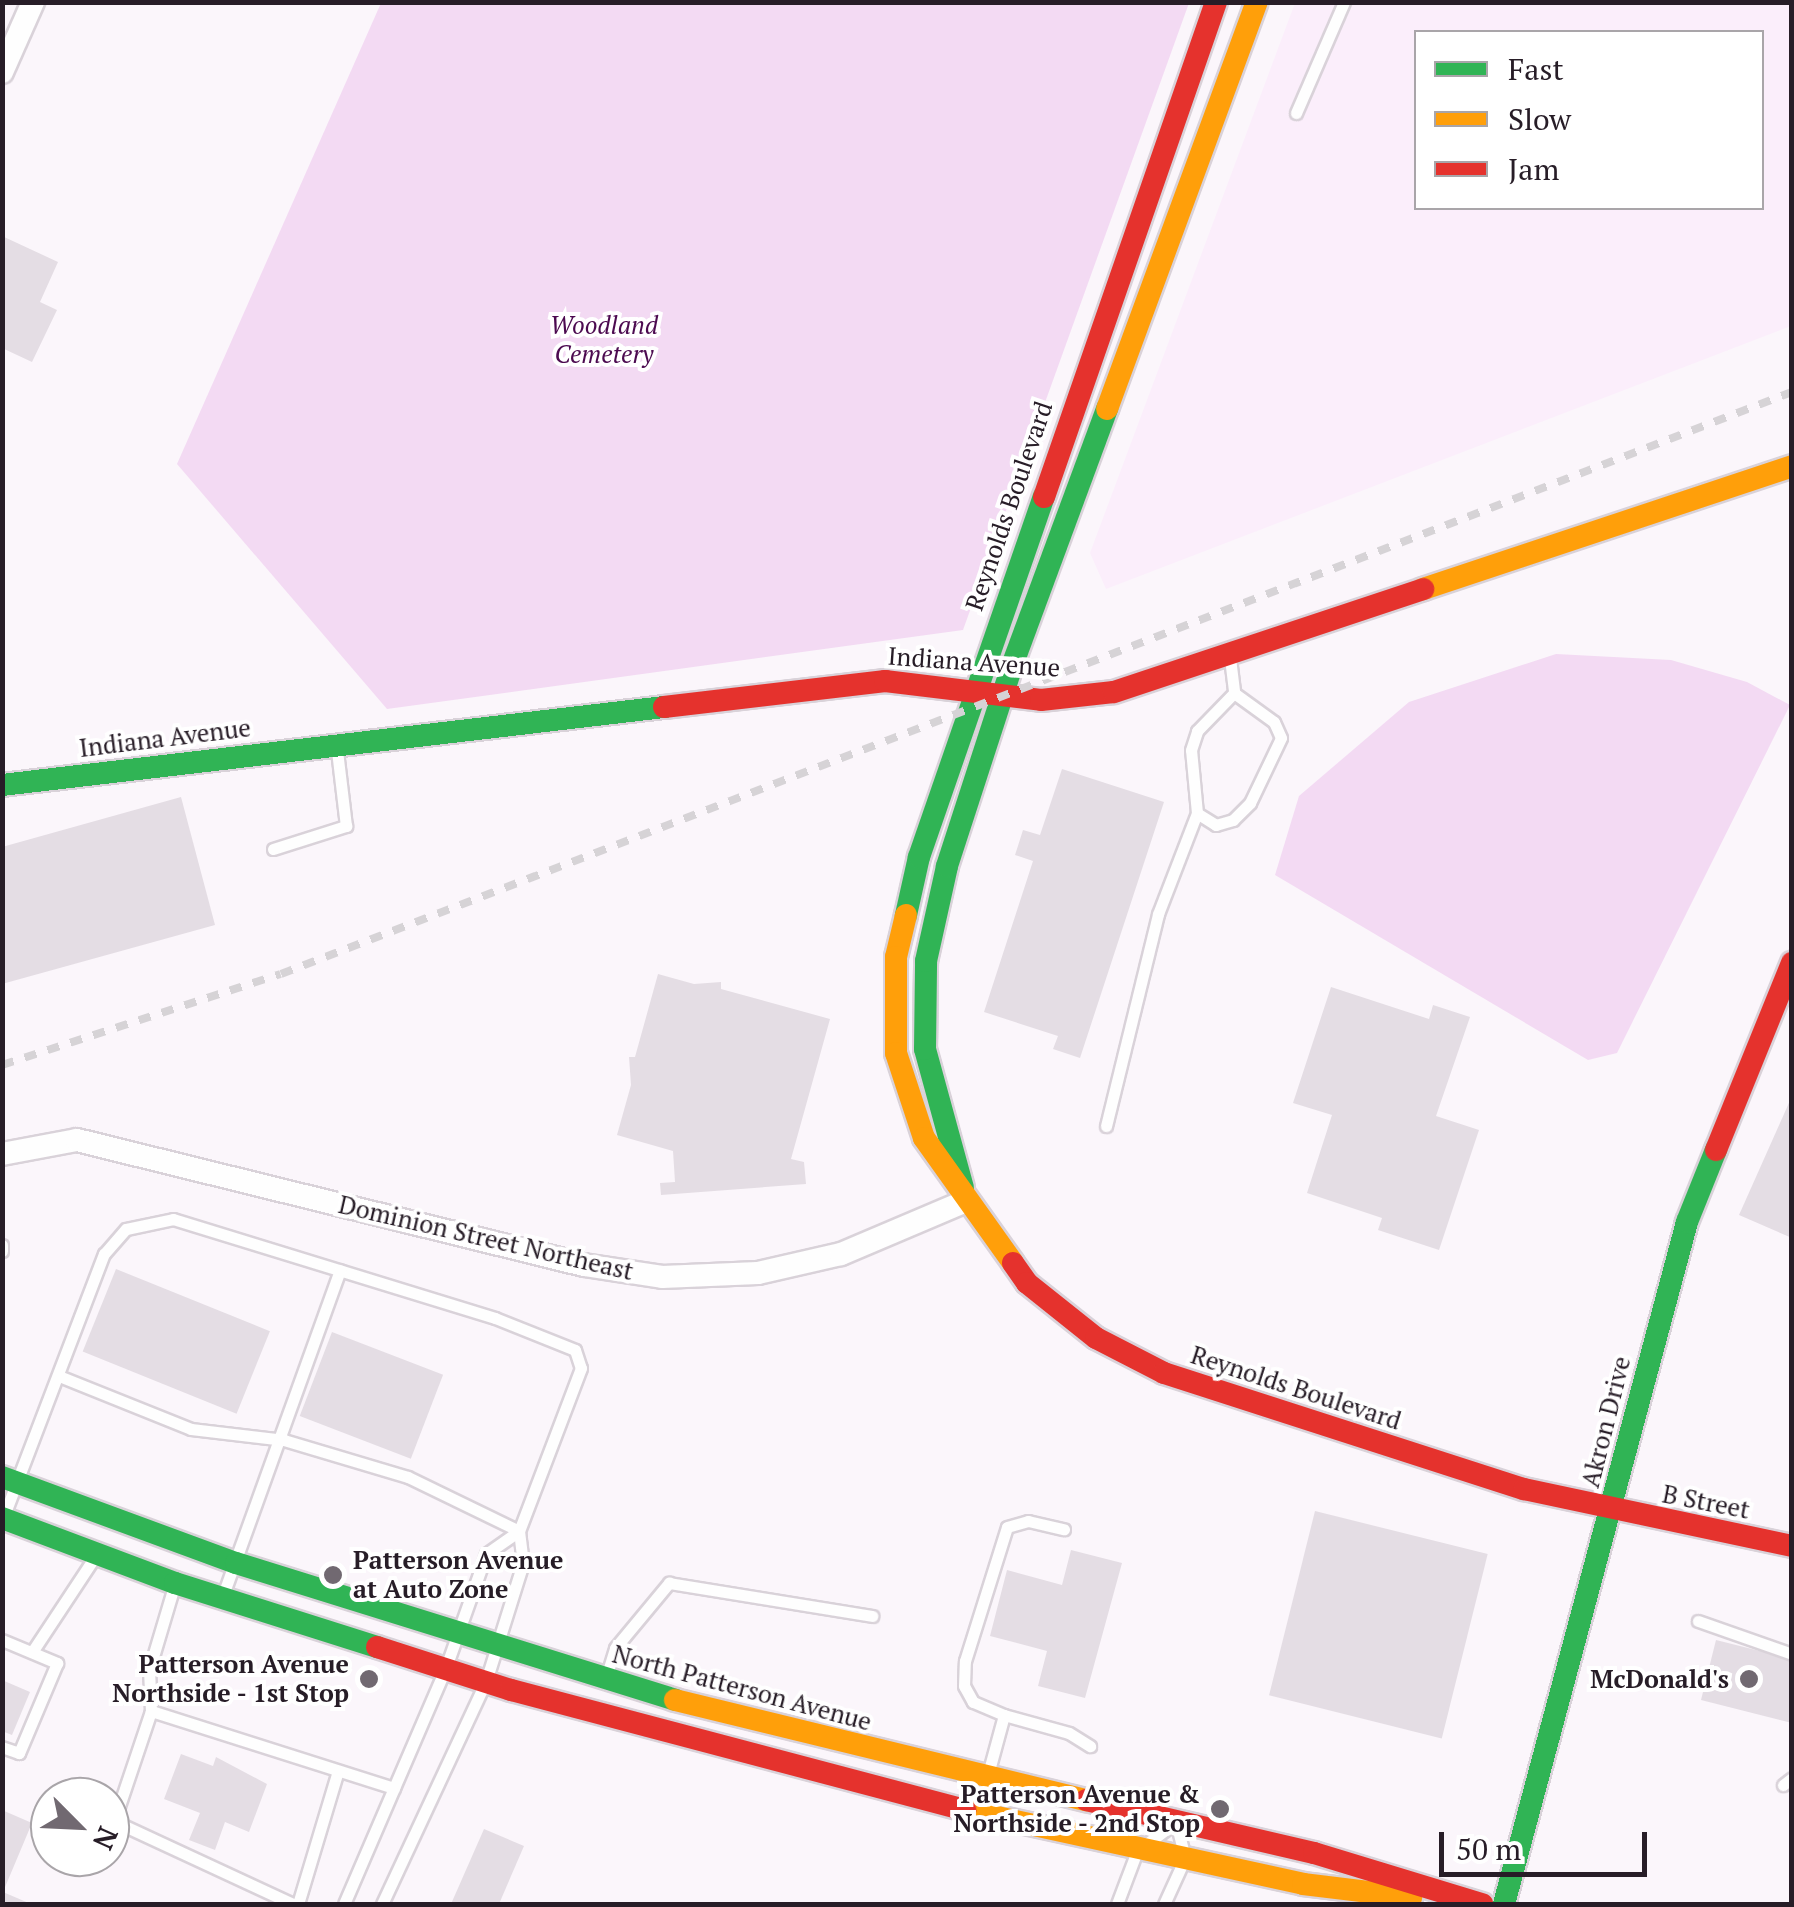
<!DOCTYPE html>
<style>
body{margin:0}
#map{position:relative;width:1794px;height:1907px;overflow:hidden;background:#fbf6fb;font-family:"PT Serif",serif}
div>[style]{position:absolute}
.built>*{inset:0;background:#fbeefb}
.green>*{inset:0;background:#f3daf3}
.building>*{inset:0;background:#e4dde4;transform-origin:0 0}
.roads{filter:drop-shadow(2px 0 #d9d2d9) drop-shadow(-2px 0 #d9d2d9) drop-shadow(0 2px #d9d2d9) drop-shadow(0 -2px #d9d2d9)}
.lane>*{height:11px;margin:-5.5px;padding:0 5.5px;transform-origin:5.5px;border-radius:5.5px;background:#fefefe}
.street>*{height:22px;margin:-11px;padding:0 11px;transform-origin:11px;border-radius:11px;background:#fefefe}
.fast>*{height:22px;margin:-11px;padding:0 11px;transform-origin:11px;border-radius:11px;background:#30b455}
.slow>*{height:22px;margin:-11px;padding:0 11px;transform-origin:11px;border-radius:11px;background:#ff9f0a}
.jam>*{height:22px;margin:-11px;padding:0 11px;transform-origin:11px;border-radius:11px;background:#e5322d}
.rail>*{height:8px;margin-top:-4px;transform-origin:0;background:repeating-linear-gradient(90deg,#d6d3d6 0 12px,transparent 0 24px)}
.dots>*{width:28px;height:28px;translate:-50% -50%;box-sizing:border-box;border:5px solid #fff;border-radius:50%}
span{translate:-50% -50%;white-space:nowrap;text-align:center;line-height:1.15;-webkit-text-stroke:8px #fff;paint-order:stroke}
.park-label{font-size:25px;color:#4c0a50;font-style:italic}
.street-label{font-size:25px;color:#271d27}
.poi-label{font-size:25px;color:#271d27;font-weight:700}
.left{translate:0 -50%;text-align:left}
.right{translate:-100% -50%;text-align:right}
.frame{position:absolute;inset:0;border:5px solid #271d27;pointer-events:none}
.legend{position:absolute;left:1414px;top:30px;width:350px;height:180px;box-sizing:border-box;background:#fff;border:2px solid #a9a5a9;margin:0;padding:12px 18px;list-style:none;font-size:30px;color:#271d27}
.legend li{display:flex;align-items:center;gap:20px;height:50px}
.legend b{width:50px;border:2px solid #a9a5a9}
.north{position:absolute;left:30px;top:1777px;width:100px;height:100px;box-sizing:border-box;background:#fff;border:2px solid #a9a5a9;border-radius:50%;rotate:114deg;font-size:28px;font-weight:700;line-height:40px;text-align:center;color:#271d27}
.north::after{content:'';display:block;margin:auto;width:35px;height:45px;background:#716971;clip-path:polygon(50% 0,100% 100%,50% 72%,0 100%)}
.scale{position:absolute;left:1439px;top:1832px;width:208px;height:45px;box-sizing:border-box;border:5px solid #271d27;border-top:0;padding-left:12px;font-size:30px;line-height:35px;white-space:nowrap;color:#271d27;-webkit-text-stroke:8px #fff;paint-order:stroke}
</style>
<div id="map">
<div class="built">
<div style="clip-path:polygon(evenodd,1295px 3px,1791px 3px,1791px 326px,1106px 589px,1090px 553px,1295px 3px,1416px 32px,1762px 32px,1762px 208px,1416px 208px,1416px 32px)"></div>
</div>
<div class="green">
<div style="clip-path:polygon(381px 3px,1189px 3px,963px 630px,387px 709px,177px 464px)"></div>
<div style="clip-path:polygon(1556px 654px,1671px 660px,1747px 682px,1790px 705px,1617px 1053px,1588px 1060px,1275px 875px,1299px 796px,1409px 702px)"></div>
</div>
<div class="building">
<div style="clip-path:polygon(2px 236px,58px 262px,40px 302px,57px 310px,32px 362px,2px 348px)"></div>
<div style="clip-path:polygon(1062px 769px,1164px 802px,1080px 1058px,1053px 1049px,1058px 1036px,984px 1012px,1033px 861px,1015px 855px,1023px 830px,1040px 835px)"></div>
<div style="clip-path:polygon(181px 797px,215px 925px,2px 984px,2px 847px)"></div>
<div style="clip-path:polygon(658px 974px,694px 984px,721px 982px,721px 989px,830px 1019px,791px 1159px,804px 1162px,806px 1184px,661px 1195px,660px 1183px,675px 1182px,673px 1151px,617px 1135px,631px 1085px,629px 1057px,635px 1057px)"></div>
<div style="clip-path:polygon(1331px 987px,1429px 1019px,1433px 1005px,1470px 1017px,1436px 1116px,1479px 1130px,1439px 1250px,1378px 1230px,1382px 1218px,1307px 1193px,1332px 1115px,1293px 1103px)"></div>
<div style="clip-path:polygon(1792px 1096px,1792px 1238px,1739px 1215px)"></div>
<div style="left:116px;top:1269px;width:166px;height:89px;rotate:22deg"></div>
<div style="left:332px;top:1332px;width:119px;height:90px;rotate:21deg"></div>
<div style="left:1315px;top:1511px;width:178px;height:190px;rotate:14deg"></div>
<div style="clip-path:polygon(1071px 1550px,1122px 1563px,1085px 1698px,1038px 1686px,1047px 1651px,990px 1636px,1007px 1570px,1062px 1585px)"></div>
<div style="clip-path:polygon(1716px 1640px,1792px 1659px,1792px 1723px,1701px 1700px)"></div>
<div style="clip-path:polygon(2px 1680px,30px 1692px,12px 1735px,2px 1731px)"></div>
<div style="clip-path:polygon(181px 1754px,213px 1766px,216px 1757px,267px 1784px,249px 1832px,225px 1822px,215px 1850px,189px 1840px,200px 1813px,164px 1799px)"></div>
<div style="clip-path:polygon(2px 1810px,32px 1823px,3px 1892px,31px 1904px,2px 1904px)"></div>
<div style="clip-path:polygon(484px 1829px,524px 1846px,499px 1904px,451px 1904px)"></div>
</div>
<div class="roads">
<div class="lane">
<div style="left:1296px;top:113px;width:121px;rotate:-66.6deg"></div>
<div style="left:1230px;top:658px;width:35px;rotate:83deg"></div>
<div style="left:1234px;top:693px;width:49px;rotate:35.9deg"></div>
<div style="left:1274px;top:722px;width:17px;rotate:66deg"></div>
<div style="left:1281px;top:738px;width:72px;rotate:115.5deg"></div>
<div style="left:1250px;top:803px;width:24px;rotate:135deg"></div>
<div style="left:1233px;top:820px;width:18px;rotate:164deg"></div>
<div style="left:1216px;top:825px;width:22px;rotate:-148deg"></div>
<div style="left:1197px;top:813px;width:63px;rotate:-95.4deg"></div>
<div style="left:1191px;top:750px;width:20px;rotate:-72deg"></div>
<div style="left:1197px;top:731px;width:53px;rotate:-45.8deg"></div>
<div style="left:273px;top:849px;width:77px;rotate:-17.5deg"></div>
<div style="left:346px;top:826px;width:77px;rotate:-96.8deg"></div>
<div style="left:1106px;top:1126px;width:218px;rotate:-76.2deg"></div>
<div style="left:1158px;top:914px;width:108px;rotate:-68.9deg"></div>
<div style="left:2px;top:1245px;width:6px;rotate:90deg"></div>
<div style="left:59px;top:1376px;width:142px;rotate:21.9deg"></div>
<div style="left:191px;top:1429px;width:94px;rotate:6.7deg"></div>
<div style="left:284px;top:1440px;width:129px;rotate:16.6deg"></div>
<div style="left:408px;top:1477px;width:123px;rotate:25.9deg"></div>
<div style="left:3px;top:1518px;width:283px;rotate:-69.1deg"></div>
<div style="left:104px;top:1254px;width:33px;rotate:-49deg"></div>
<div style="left:126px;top:1229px;width:48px;rotate:-12deg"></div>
<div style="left:173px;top:1219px;width:337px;rotate:17.1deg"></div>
<div style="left:495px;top:1318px;width:86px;rotate:21.8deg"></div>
<div style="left:575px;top:1350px;width:19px;rotate:72deg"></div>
<div style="left:581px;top:1368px;width:174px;rotate:110.8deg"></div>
<div style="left:519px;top:1531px;width:32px;rotate:83deg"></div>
<div style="left:523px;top:1563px;width:124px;rotate:107.4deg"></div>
<div style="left:486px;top:1681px;width:246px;rotate:115deg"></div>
<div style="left:175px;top:1583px;width:91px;rotate:106.6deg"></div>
<div style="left:149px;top:1670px;width:41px;rotate:87.2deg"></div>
<div style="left:151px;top:1711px;width:116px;rotate:108.6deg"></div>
<div style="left:114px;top:1821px;width:197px;rotate:24.9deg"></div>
<div style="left:223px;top:1595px;width:345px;rotate:-70.2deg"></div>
<div style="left:1698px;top:1621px;width:100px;rotate:19.3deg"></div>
<div style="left:2px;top:1640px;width:60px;rotate:22.7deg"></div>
<div style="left:57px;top:1663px;width:98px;rotate:112.9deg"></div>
<div style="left:19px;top:1753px;width:18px;rotate:-161deg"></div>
<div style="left:32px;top:1652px;width:116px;rotate:-56.6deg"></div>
<div style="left:605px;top:1681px;width:34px;rotate:-73deg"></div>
<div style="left:615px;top:1648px;width:85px;rotate:-50.3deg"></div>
<div style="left:669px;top:1583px;width:206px;rotate:9.2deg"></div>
<div style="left:151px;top:1711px;width:255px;rotate:17.6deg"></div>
<div style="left:1004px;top:1715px;width:67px;rotate:15.5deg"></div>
<div style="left:1069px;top:1733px;width:25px;rotate:32deg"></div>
<div style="left:988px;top:1774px;width:61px;rotate:-74.8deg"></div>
<div style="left:1004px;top:1715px;width:34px;rotate:-157deg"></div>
<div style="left:973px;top:1702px;width:18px;rotate:-119deg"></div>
<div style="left:964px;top:1686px;width:25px;rotate:-88deg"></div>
<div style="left:965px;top:1661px;width:140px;rotate:-72.6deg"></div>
<div style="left:1007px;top:1527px;width:22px;rotate:-16deg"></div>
<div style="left:1028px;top:1521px;width:37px;rotate:13deg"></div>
<div style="left:1783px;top:1785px;width:11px;rotate:-38deg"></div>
<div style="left:298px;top:1904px;width:136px;rotate:-73.3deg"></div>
<div style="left:344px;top:1904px;width:258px;rotate:-66.7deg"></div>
<div style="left:446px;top:1667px;width:120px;rotate:-70.5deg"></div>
<div style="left:486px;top:1554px;width:40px;rotate:-34.9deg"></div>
<div style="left:1117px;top:1904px;width:57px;rotate:-69.3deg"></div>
<div style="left:1137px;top:1851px;width:49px;rotate:-36.6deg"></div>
<div style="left:1176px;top:1822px;width:37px;rotate:76deg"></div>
<div style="left:1185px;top:1858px;width:51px;rotate:114.5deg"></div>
</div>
<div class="street">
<div style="left:2px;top:72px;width:77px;rotate:-66.1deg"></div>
<div style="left:2px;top:1154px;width:76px;rotate:-10.6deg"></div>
<div style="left:77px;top:1140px;width:522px;rotate:13.85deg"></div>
<div style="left:584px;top:1265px;width:79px;rotate:8.7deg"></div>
<div style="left:662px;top:1277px;width:96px;rotate:-2.4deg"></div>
<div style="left:758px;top:1273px;width:85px;rotate:-12.9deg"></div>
<div style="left:841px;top:1254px;width:136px;rotate:-23deg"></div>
</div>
<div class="fast">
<div style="left:2px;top:785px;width:667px;rotate:-6.72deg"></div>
<div style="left:906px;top:915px;width:59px;rotate:-77.4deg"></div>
<div style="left:919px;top:857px;width:381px;rotate:-70.9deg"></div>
<div style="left:963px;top:1188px;width:144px;rotate:-105.3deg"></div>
<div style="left:925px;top:1049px;width:88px;rotate:-89.3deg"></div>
<div style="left:926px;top:961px;width:97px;rotate:-77.5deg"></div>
<div style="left:947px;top:866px;width:213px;rotate:-72deg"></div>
<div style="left:1013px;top:663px;width:271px;rotate:-69.7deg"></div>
<div style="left:2px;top:1477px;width:249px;rotate:20.2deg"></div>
<div style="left:236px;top:1563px;width:460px;rotate:17.3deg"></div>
<div style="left:2px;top:1518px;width:185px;rotate:20.6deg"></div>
<div style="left:175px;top:1583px;width:212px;rotate:17.6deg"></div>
<div style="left:1504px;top:1904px;width:706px;rotate:-74.98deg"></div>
<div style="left:1687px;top:1222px;width:78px;rotate:-68.1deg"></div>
</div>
<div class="slow">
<div style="left:1107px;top:409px;width:434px;rotate:-69.8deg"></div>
<div style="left:1423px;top:589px;width:389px;rotate:-18.4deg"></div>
<div style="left:906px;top:915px;width:43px;rotate:103.4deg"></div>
<div style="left:896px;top:957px;width:96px;rotate:90deg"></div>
<div style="left:896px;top:1053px;width:89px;rotate:71.8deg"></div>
<div style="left:924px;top:1138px;width:153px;rotate:54.5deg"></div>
<div style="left:675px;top:1700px;width:423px;rotate:13.7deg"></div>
<div style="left:965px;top:1810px;width:346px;rotate:12.3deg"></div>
<div style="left:1303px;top:1884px;width:109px;rotate:6.9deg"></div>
</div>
<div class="jam">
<div style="left:1044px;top:497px;width:524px;rotate:-70.84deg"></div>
<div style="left:664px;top:707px;width:223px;rotate:-6.7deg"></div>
<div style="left:885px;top:681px;width:157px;rotate:6.9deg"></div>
<div style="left:1041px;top:700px;width:73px;rotate:-6.3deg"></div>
<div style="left:1114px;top:692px;width:326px;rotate:-18.4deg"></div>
<div style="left:1716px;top:1150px;width:202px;rotate:-67.9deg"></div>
<div style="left:1013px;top:1263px;width:24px;rotate:55deg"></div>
<div style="left:1027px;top:1283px;width:88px;rotate:38.6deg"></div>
<div style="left:1096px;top:1338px;width:76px;rotate:27.2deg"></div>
<div style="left:1164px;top:1373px;width:378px;rotate:17.9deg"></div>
<div style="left:1524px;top:1489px;width:274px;rotate:12deg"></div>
<div style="left:377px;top:1647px;width:141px;rotate:17.8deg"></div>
<div style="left:511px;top:1690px;width:470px;rotate:14.8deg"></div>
<div style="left:1086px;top:1800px;width:234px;rotate:13.1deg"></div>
<div style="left:1314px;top:1853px;width:176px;rotate:16.9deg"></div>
</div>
</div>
<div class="rail">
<div style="left:2px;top:1065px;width:293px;rotate:-18.1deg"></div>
<div style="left:281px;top:974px;width:1619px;rotate:-21.07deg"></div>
</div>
<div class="dots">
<div style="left:333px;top:1575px;background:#716971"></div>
<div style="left:369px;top:1679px;background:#716971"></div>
<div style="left:1749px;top:1679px;background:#716971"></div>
<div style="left:1220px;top:1809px;background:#716971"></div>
</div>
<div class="park-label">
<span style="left:604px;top:340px">Woodland<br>Cemetery</span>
</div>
<div class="street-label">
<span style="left:1009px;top:506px;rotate:-71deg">Reynolds Boulevard</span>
<span style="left:974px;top:662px;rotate:4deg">Indiana Avenue</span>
<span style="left:165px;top:738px;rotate:-7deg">Indiana Avenue</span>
<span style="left:486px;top:1238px;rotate:13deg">Dominion Street Northeast</span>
<span style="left:1296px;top:1388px;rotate:18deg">Reynolds Boulevard</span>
<span style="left:1606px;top:1422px;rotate:-76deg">Akron Drive</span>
<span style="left:1706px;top:1502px;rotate:11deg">B Street</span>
<span style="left:742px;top:1688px;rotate:15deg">North Patterson Avenue</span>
</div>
<div class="poi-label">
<span class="left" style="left:353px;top:1575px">Patterson Avenue<br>at Auto Zone</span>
<span class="right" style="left:349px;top:1679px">Patterson Avenue<br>Northside - 1st Stop</span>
<span class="right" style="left:1729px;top:1679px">McDonald's</span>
<span class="right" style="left:1200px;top:1809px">Patterson Avenue &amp;<br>Northside - 2nd Stop</span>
</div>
<div class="frame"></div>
<ul class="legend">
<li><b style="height:12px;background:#30b455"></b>Fast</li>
<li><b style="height:12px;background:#ff9f0a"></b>Slow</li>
<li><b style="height:12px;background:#e5322d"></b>Jam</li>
</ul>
<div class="north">N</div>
<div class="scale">50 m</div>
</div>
